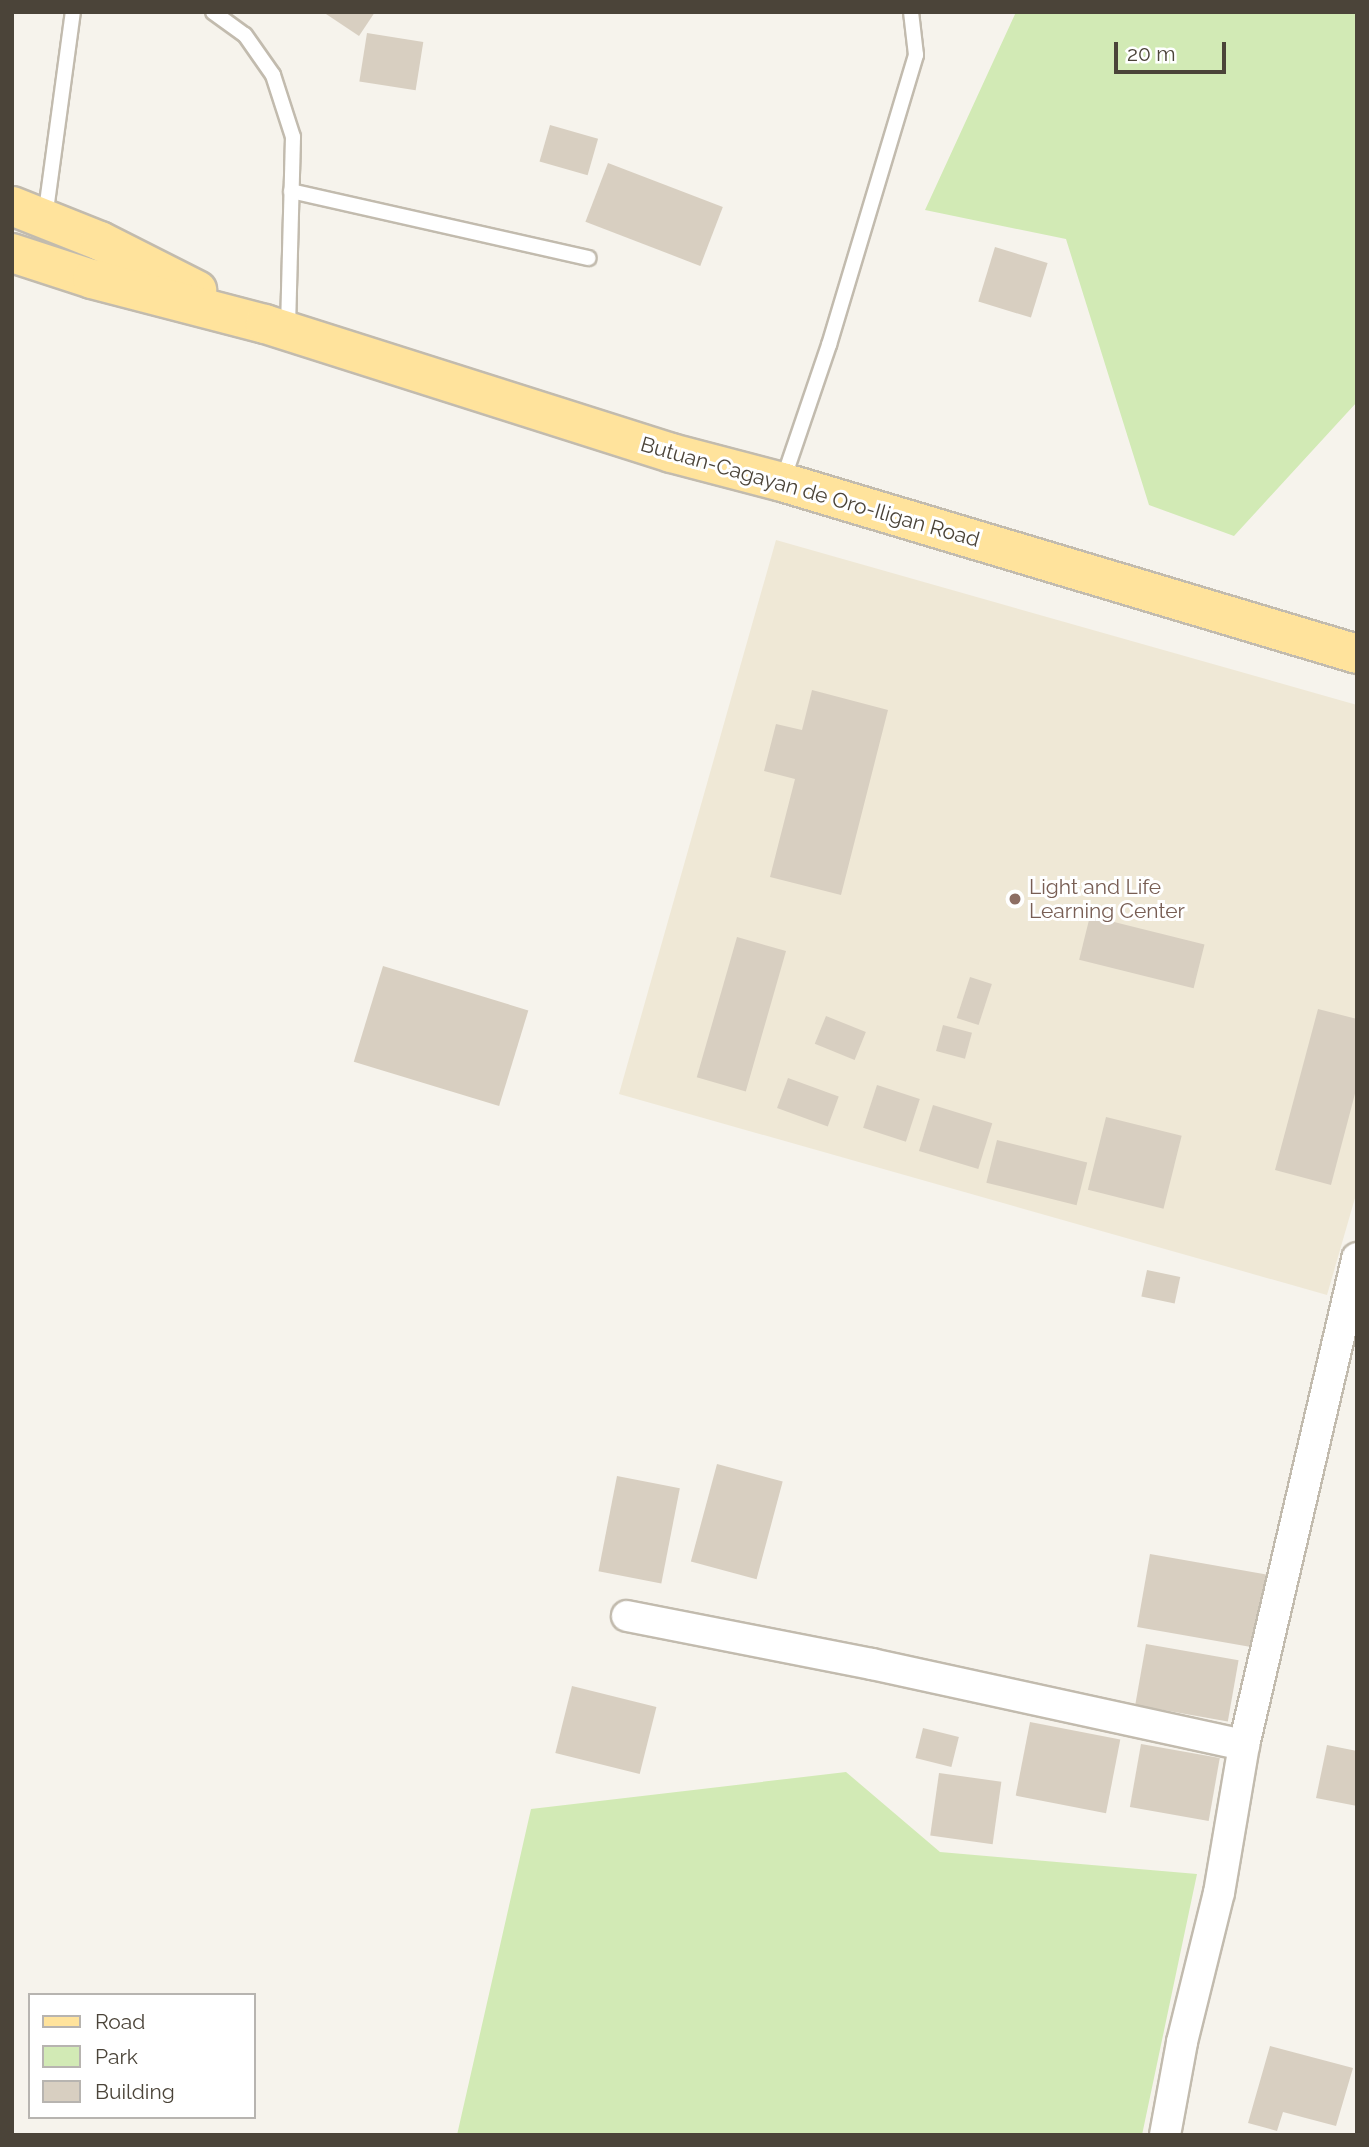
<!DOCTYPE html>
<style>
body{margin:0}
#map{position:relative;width:1369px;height:2147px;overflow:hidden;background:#f6f3ec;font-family:Raleway,sans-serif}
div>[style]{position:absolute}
.education>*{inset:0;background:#efe8d6}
.green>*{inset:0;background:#d2eab5}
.building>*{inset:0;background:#d8cfc1;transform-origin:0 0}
.roads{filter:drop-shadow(2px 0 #c2bbae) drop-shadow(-2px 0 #c2bbae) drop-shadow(0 2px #c2bbae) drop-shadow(0 -2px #c2bbae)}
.service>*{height:14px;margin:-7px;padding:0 7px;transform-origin:7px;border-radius:7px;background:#fff}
.minor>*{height:30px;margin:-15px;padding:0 15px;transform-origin:15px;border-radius:15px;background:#fff}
.primary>*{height:38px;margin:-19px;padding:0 19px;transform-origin:19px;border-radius:19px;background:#ffe39c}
.dots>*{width:19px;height:19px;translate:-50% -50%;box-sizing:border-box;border:4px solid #fff;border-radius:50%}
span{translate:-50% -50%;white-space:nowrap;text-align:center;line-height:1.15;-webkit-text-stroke:6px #fff;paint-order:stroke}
.street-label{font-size:21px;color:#4b4439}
.education-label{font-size:21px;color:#785e54}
.left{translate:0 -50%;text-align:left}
.frame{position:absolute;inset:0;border:14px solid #4b4439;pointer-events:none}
.legend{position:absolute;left:28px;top:1993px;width:228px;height:126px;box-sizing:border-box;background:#fff;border:2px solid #b7b4b0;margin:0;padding:9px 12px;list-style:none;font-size:21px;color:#4b4439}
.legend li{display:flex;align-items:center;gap:14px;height:35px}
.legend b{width:35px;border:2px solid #b7b4b0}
.scale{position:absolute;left:1114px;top:42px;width:112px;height:32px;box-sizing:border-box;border:4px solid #4b4439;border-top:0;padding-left:9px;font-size:21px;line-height:24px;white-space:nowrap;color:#4b4439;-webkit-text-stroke:5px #fff;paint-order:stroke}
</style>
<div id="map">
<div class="education">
<div style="clip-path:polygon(776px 540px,1357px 705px,1357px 1191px,1327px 1295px,619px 1094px)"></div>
</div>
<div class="green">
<div style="clip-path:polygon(1016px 12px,1357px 12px,1357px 402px,1234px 536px,1149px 505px,1066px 239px,925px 210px)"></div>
<div style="clip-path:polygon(846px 1772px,940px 1852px,1197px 1874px,1142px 2135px,457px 2135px,531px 1809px)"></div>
</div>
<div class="building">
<div style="clip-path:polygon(323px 12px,375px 12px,359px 36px)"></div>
<div style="left:367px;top:33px;width:57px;height:49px;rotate:9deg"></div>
<div style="left:550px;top:125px;width:50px;height:38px;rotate:16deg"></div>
<div style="left:608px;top:163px;width:123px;height:63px;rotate:21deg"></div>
<div style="left:995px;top:247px;width:55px;height:57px;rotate:17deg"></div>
<div style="clip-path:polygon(812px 690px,888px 710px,841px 895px,770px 877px,795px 779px,764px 771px,776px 724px,802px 730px)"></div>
<div style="left:1090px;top:916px;width:118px;height:45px;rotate:14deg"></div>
<div style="left:737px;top:937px;width:51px;height:146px;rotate:16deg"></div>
<div style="left:383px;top:966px;width:152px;height:100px;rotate:17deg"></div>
<div style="left:970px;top:977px;width:23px;height:43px;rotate:18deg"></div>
<div style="clip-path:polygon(1318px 1009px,1357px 1019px,1357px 1086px,1331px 1185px,1275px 1170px)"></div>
<div style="left:826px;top:1016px;width:43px;height:30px;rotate:22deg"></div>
<div style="left:943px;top:1025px;width:30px;height:27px;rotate:15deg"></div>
<div style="left:788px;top:1078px;width:54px;height:32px;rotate:20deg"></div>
<div style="left:877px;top:1085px;width:45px;height:45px;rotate:18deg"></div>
<div style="left:933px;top:1105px;width:62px;height:48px;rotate:17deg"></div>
<div style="left:1106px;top:1117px;width:78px;height:75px;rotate:14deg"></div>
<div style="left:997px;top:1140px;width:93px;height:44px;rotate:14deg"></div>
<div style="left:1147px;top:1270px;width:34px;height:27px;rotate:12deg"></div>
<div style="left:717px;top:1464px;width:68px;height:101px;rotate:15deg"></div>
<div style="left:617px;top:1476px;width:64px;height:97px;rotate:11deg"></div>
<div style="left:1150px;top:1554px;width:130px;height:74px;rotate:10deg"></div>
<div style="left:1146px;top:1644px;width:94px;height:62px;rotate:10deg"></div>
<div style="left:572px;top:1686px;width:87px;height:69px;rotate:14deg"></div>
<div style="left:1030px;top:1722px;width:92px;height:75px;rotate:11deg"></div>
<div style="left:923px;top:1728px;width:37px;height:31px;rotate:14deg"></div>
<div style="left:1141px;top:1744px;width:80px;height:64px;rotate:10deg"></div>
<div style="clip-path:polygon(1327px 1745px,1357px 1751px,1357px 1806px,1316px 1798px)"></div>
<div style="left:939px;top:1773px;width:63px;height:63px;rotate:8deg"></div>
<div style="clip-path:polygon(1270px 2046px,1353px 2068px,1336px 2126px,1283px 2112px,1277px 2131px,1248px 2123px)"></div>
</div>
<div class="roads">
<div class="service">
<div style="left:213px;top:12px;width:39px;rotate:36deg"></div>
<div style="left:245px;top:35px;width:49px;rotate:55deg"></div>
<div style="left:273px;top:75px;width:65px;rotate:72.1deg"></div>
<div style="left:293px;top:137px;width:192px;rotate:91.5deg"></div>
<div style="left:291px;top:191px;width:305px;rotate:12.7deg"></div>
<div style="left:45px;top:218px;width:208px;rotate:-82.3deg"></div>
<div style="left:783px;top:480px;width:143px;rotate:-71.2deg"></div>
<div style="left:829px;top:345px;width:303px;rotate:-73.3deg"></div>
<div style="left:916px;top:55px;width:43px;rotate:-96.6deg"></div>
</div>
<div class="minor">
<div style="left:627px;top:1616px;width:250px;rotate:11.1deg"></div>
<div style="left:872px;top:1664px;width:381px;rotate:12.3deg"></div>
<div style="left:1165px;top:2135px;width:95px;rotate:-79.6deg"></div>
<div style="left:1182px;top:2042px;width:154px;rotate:-76.1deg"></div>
<div style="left:1219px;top:1893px;width:150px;rotate:-80.4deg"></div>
<div style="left:1244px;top:1745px;width:500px;rotate:-76.9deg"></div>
</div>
<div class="primary">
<div style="left:12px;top:206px;width:95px;rotate:21.7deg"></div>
<div style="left:100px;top:241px;width:109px;rotate:26.8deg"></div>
<div style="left:12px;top:253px;width:84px;rotate:18deg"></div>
<div style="left:92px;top:279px;width:179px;rotate:14.6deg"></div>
<div style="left:265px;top:324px;width:426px;rotate:17.6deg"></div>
<div style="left:671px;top:453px;width:115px;rotate:14.6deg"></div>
<div style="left:782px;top:482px;width:600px;rotate:16.65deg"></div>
</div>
</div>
<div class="dots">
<div style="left:1015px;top:899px;background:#8d6e63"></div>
</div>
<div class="street-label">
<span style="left:810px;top:492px;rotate:16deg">Butuan-Cagayan de Oro-Iligan Road</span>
</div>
<div class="education-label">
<span class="left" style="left:1029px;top:899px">Light and Life<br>Learning Center</span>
</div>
<div class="frame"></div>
<ul class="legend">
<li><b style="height:9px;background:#ffe39c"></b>Road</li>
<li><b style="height:19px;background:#d2eab5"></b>Park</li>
<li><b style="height:19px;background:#d8cfc1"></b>Building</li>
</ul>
<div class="scale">20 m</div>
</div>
